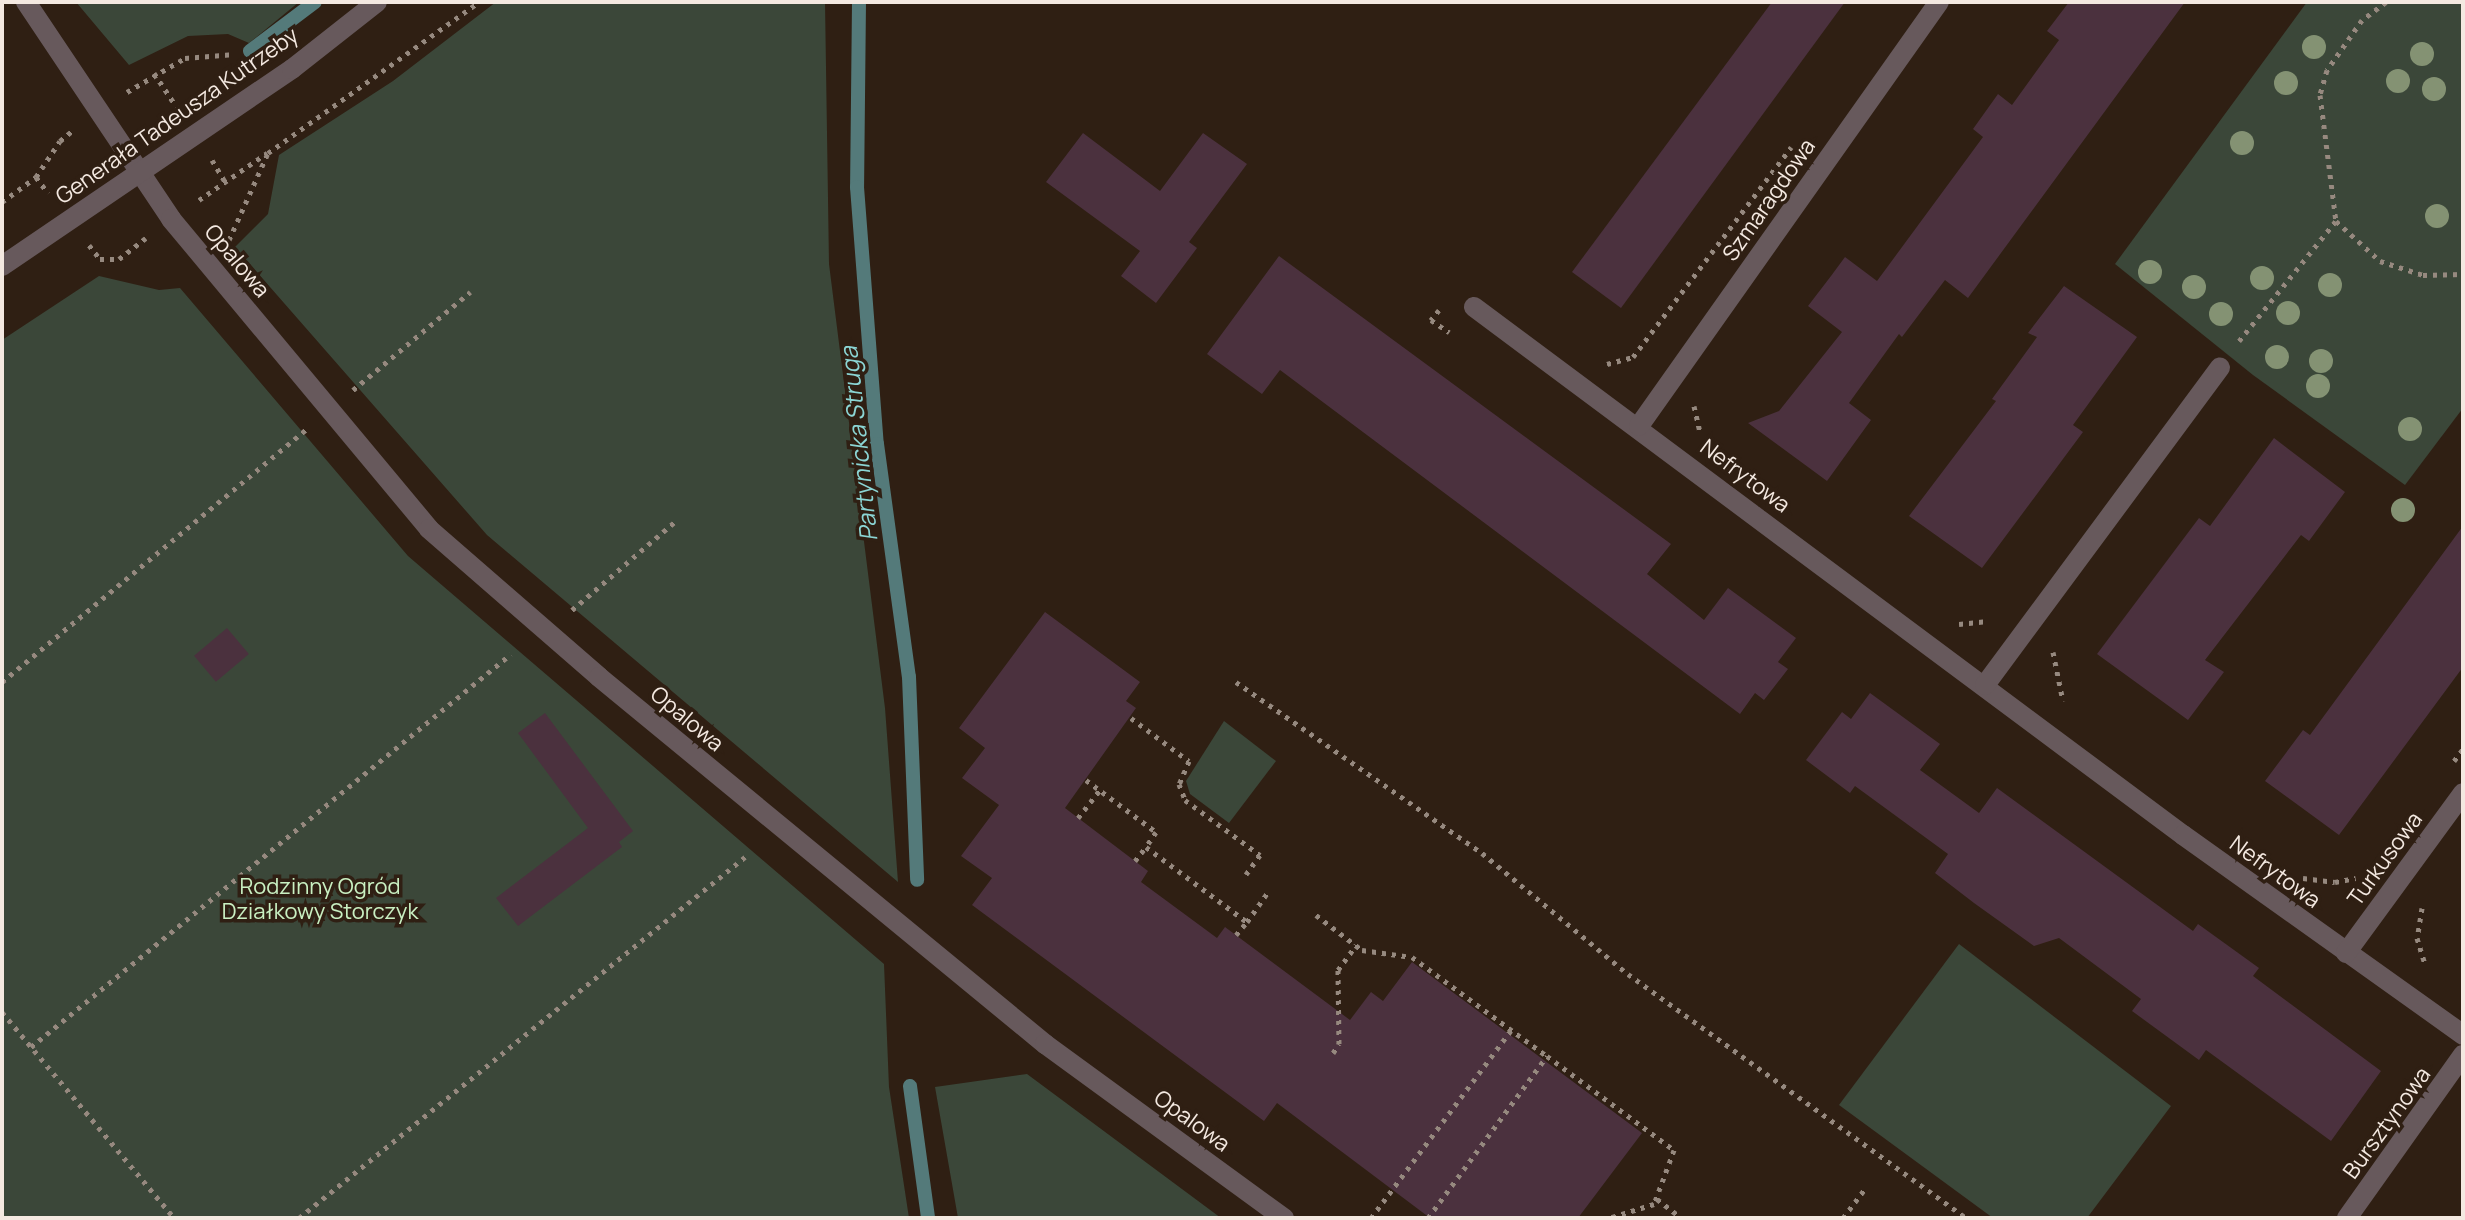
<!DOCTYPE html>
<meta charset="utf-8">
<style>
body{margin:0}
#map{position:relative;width:2465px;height:1220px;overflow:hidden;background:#2f1f13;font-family:Manrope,sans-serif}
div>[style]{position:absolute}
.green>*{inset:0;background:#3b4739}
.stream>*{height:14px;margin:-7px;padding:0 7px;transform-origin:7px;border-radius:7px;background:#547a7a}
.building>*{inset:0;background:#4b313e;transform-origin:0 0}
.path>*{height:5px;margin-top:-2.5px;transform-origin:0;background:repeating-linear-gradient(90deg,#96897f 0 4px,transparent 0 10px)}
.minor>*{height:20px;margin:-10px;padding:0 10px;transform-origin:10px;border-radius:10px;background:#67595c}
.tertiary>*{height:20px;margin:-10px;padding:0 10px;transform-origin:10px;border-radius:10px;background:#67595c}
.trees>*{width:24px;height:24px;margin:-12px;border-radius:50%;background:#849273}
span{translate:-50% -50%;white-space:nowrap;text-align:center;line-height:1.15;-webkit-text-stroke:7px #2f1f13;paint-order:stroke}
.street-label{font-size:22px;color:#f4e9e1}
.park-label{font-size:22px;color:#c9f0c2}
.water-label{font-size:24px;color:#8bd5d4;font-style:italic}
.frame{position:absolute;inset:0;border:4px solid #f4e9e1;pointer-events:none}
</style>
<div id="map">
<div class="green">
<div style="clip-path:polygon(76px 2px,299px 2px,249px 43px,228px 34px,188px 36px,129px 65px)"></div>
<div style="clip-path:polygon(496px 2px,825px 2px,829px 264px,885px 708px,898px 882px,487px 535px,235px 247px,268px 214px,279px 155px,393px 81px)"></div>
<div style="clip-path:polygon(2307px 2px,2463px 2px,2463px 408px,2405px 485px,2253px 375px,2115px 264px)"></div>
<div style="clip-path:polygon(99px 276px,159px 290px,180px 288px,408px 556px,884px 964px,889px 1087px,909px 1218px,2px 1218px,2px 340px)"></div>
<div style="clip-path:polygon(1224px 721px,1276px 761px,1229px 823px,1190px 794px,1186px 781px)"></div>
<div style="clip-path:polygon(1959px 944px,2171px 1106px,2087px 1218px,1993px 1218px,1839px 1105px)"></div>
<div style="clip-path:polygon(1027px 1074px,1221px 1218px,1222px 1218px,958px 1218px,935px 1087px)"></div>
</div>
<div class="stream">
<div style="left:859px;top:2px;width:185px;rotate:90.6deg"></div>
<div style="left:857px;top:187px;width:258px;rotate:85.6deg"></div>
<div style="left:877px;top:444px;width:235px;rotate:82.2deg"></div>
<div style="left:909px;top:677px;width:203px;rotate:87.7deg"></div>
<div style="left:250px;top:51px;width:81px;rotate:-37deg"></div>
<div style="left:910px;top:1086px;width:133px;rotate:82.2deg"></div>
</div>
<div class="building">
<div style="clip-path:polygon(1772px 2px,1845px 2px,1621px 308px,1572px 272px)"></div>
<div style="clip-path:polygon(2069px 2px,2185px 2px,1968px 298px,1945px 280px,1902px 337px,1899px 334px,1849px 403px,1871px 420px,1827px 481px,1748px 423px,1779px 411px,1842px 332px,1808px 306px,1831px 276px,1845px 257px,1877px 281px,1983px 137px,1973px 129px,1998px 94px,2012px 105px,2059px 40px,2047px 31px)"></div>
<div style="clip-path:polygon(1083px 133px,1160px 191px,1203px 133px,1247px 164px,1189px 242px,1197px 248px,1156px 303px,1121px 276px,1140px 251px,1046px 182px)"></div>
<div style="clip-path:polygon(1279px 256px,1671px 544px,1647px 574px,1704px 620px,1728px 588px,1796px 638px,1778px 662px,1788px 669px,1764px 700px,1755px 693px,1740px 714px,1280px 370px,1262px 394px,1207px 354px)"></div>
<div style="clip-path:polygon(2064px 286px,2137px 337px,2073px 425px,2083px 432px,1982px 568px,1909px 516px,1996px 401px,1992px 399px,2037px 337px,2028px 333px)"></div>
<div style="clip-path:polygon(2274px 438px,2345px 492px,2309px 541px,2301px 535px,2205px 660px,2224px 672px,2188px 720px,2097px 654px,2199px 518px,2210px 526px)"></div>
<div style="clip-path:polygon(2463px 526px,2463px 667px,2339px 835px,2265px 781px,2303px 730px,2310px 735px)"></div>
<div style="clip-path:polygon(1045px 612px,1140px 682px,1126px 701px,1136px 708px,1065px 808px,1148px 871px,1141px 882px,1217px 938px,1225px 927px,1350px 1020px,1371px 992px,1383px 1001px,1412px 962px,1642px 1133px,1578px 1218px,1430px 1218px,1277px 1103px,1264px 1121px,972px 905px,992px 878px,961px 856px,999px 805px,962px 778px,985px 748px,959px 728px)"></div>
<div style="left:227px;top:628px;width:34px;height:43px;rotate:50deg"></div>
<div style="clip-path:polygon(1870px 693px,1940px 744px,1920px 770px,1979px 813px,1997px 788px,2193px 931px,2198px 924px,2259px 968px,2253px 976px,2381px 1071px,2331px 1141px,2206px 1050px,2199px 1060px,2132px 1011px,2141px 999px,2059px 938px,2034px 946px,1974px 903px,1935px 873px,1948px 854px,1855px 786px,1850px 793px,1806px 760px,1842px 712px,1851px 719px)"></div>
<div style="clip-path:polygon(545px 713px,633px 831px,619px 842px,622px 847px,518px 926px,496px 898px,588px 828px,518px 733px)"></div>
</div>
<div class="path">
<div style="left:2386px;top:2px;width:30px;rotate:143deg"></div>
<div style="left:2362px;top:20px;width:61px;rotate:125deg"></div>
<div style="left:2327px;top:70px;width:26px;rotate:106deg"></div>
<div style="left:2320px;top:95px;width:127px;rotate:82.8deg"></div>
<div style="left:2336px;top:221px;width:59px;rotate:42.3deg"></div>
<div style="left:2380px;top:261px;width:45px;rotate:18deg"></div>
<div style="left:2423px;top:275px;width:40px;rotate:-1.4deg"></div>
<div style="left:154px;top:73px;width:43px;rotate:56.3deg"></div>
<div style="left:127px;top:92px;width:67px;rotate:-30.4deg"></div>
<div style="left:185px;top:58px;width:50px;rotate:-4.6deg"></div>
<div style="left:212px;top:160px;width:26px;rotate:59deg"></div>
<div style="left:36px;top:177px;width:20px;rotate:53deg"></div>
<div style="left:199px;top:200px;width:83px;rotate:-34.7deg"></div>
<div style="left:2px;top:202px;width:42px;rotate:-36.3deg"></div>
<div style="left:36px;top:177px;width:43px;rotate:-56.3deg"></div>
<div style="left:60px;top:141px;width:17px;rotate:-40deg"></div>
<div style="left:229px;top:240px;width:95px;rotate:-65.9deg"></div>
<div style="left:268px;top:153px;width:259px;rotate:-35.6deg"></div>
<div style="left:89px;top:245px;width:18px;rotate:52deg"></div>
<div style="left:100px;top:259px;width:19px"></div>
<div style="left:119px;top:259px;width:34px;rotate:-38deg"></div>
<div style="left:1439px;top:310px;width:13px;rotate:129deg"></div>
<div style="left:1431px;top:320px;width:22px;rotate:34deg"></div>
<div style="left:2239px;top:341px;width:154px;rotate:-51.1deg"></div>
<div style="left:1607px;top:364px;width:27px;rotate:-15deg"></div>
<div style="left:1633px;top:357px;width:263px;rotate:-53deg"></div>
<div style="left:353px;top:390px;width:153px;rotate:-39.9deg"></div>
<div style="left:1694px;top:406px;width:26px;rotate:77deg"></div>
<div style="left:572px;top:610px;width:138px;rotate:-40.6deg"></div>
<div style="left:1959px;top:624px;width:29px;rotate:-6deg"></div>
<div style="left:2053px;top:652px;width:50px;rotate:78.5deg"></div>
<div style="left:2px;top:682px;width:395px;rotate:-39.7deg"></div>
<div style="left:1236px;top:682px;width:300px;rotate:34.8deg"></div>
<div style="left:1482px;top:853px;width:190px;rotate:39.7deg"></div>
<div style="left:1628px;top:974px;width:417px;rotate:35.8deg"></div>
<div style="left:1131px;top:718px;width:72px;rotate:36.6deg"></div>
<div style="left:1189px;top:761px;width:25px;rotate:113deg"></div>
<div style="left:1179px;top:784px;width:17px;rotate:69deg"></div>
<div style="left:1185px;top:800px;width:93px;rotate:36.3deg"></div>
<div style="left:1260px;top:855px;width:24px;rotate:126deg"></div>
<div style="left:2454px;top:761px;width:15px;rotate:-53deg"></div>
<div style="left:1086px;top:780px;width:87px;rotate:36.6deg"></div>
<div style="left:1156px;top:832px;width:18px;rotate:124deg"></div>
<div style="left:1146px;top:847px;width:126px;rotate:36.6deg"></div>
<div style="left:1247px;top:922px;width:38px;rotate:-55deg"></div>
<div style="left:1078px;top:818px;width:36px;rotate:-52deg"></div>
<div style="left:1135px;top:861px;width:18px;rotate:-52deg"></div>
<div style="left:2303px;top:878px;width:32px;rotate:7deg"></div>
<div style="left:2335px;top:882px;width:21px;rotate:-11deg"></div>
<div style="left:2422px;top:908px;width:30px;rotate:99deg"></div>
<div style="left:2417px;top:938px;width:27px;rotate:73deg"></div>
<div style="left:1316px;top:915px;width:58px;rotate:37.3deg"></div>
<div style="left:1362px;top:950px;width:50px;rotate:8deg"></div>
<div style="left:1412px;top:957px;width:167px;rotate:36.3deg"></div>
<div style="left:1236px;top:935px;width:17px;rotate:-50deg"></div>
<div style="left:2px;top:1012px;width:268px;rotate:50.1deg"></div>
<div style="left:31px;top:1047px;width:620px;rotate:-39.31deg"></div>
<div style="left:1333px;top:1053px;width:11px;rotate:-56deg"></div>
<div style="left:1339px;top:1044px;width:74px;rotate:-90.8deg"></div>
<div style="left:1338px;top:970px;width:31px;rotate:-54deg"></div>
<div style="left:1657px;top:1199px;width:31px;rotate:38deg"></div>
<div style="left:299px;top:1218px;width:574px;rotate:-38.99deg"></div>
<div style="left:1371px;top:1218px;width:234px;rotate:-53.3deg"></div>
<div style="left:1428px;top:1218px;width:201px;rotate:-53.7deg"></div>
<div style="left:1547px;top:1056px;width:158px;rotate:36.5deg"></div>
<div style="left:1674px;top:1150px;width:58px;rotate:110.3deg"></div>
<div style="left:1654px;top:1204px;width:47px;rotate:162.7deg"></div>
<div style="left:1843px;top:1218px;width:35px;rotate:-53deg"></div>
</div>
<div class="minor">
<div style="left:26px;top:2px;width:261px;rotate:56.2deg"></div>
<div style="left:171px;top:219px;width:403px;rotate:50.2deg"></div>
<div style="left:429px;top:529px;width:225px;rotate:41deg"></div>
<div style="left:599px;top:677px;width:578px;rotate:39.45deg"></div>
<div style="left:1045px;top:1044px;width:296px;rotate:36.1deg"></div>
<div style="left:1474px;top:307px;width:884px;rotate:36.68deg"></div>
<div style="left:2183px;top:835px;width:344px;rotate:35.5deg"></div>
<div style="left:1639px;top:426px;width:519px;rotate:-54.72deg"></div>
<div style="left:1985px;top:685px;width:395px;rotate:-53.5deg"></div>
<div style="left:2346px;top:953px;width:198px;rotate:-53.8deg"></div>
<div style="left:2347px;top:1218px;width:200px;rotate:-54.6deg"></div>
</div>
<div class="tertiary">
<div style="left:2px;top:266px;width:351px;rotate:-34.2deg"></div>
<div style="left:292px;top:69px;width:108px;rotate:-38.2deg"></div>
</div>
<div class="trees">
<div style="left:2314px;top:47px"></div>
<div style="left:2422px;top:54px"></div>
<div style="left:2398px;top:81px"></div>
<div style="left:2286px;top:83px"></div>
<div style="left:2434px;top:89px"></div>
<div style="left:2242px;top:143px"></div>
<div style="left:2437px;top:216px"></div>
<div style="left:2150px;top:272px"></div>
<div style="left:2262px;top:278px"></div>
<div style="left:2330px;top:285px"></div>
<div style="left:2194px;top:287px"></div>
<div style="left:2288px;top:313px"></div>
<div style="left:2221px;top:314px"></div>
<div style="left:2277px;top:357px"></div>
<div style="left:2321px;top:361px"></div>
<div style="left:2318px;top:386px"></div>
<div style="left:2410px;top:429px"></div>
<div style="left:2403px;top:510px"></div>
</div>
<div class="street-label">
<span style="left:177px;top:116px;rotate:-35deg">Generała Tadeusza Kutrzeby</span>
<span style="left:1769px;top:200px;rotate:-55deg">Szmaragdowa</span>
<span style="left:237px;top:261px;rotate:50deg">Opalowa</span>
<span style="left:1745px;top:476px;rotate:37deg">Nefrytowa</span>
<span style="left:687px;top:719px;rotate:40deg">Opalowa</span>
<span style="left:2385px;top:859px;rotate:-54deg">Turkusowa</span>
<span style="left:2275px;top:872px;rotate:36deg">Nefrytowa</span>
<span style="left:1192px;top:1121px;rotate:36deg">Opalowa</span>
<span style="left:2387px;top:1123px;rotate:-54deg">Bursztynowa</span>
</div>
<div class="park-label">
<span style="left:320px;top:899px">Rodzinny Ogród<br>Działkowy Storczyk</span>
</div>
<div class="water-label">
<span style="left:858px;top:444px;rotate:-96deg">Partynicka Struga</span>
</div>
<div class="frame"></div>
</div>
